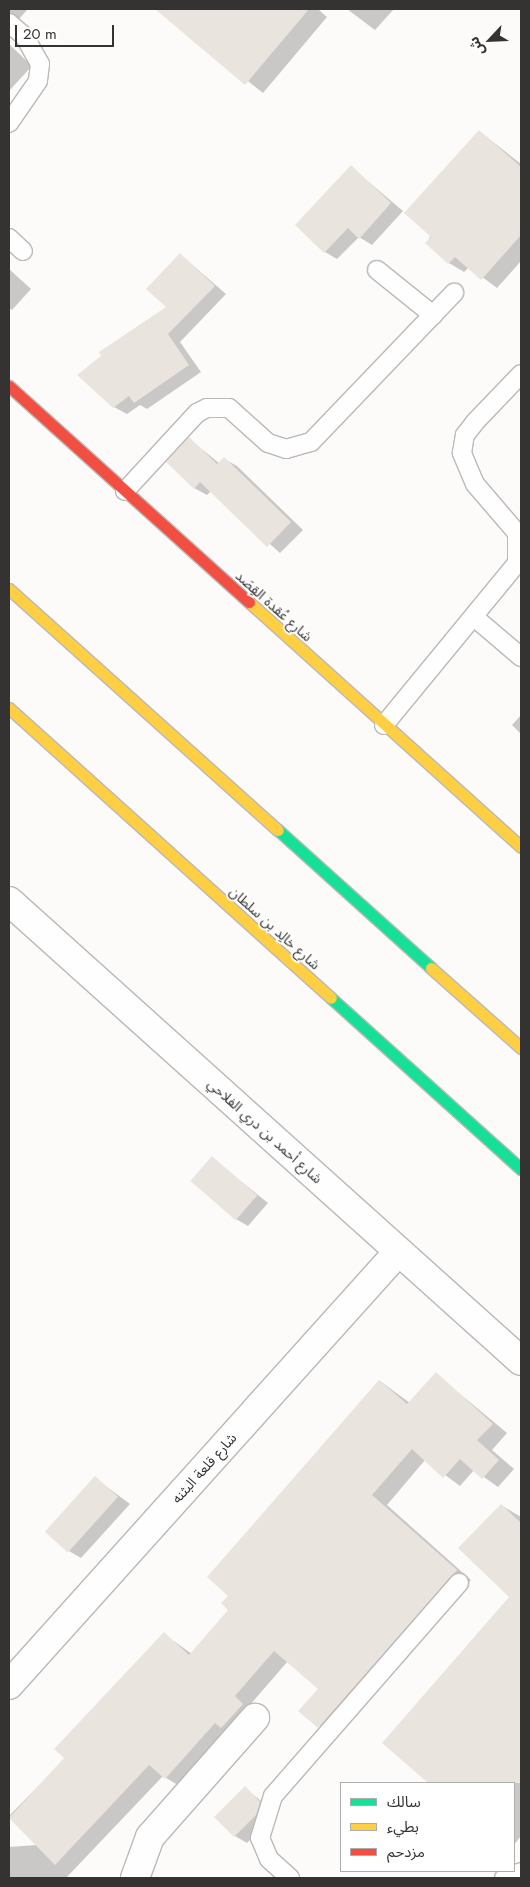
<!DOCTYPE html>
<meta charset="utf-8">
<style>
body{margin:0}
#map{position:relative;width:530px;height:1887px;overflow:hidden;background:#fdfbf9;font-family:Jost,"Noto Sans Arabic",sans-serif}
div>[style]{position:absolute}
.shadow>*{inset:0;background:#0003}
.building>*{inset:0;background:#e9e5de;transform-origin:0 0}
.roads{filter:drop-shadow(1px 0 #bab9b8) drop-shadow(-1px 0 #bab9b8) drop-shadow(0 1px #bab9b8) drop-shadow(0 -1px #bab9b8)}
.lane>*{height:18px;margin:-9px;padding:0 9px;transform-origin:9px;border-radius:9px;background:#fffefe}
.street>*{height:28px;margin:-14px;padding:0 14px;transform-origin:14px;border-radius:14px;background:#fffefe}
.fast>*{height:11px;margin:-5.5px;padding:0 5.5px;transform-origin:5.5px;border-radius:5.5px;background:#16e098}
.slow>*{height:11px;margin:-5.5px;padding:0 5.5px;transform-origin:5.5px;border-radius:5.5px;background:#ffcf43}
.jam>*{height:11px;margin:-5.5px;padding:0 5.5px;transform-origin:5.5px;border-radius:5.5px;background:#f24e42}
span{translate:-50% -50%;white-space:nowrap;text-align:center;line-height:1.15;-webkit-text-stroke:4px #fff;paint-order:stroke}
.street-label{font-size:14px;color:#343332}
.frame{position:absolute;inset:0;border:10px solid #343332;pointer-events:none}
.legend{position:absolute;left:340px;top:1782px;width:175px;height:90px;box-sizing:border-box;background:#fff;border:1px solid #aeadad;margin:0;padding:6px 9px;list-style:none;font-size:15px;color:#343332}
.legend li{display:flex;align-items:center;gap:10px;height:25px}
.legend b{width:25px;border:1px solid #aeadad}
.north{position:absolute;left:465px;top:15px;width:50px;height:50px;-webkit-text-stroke:4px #fff;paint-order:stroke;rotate:245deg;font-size:14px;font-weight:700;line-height:20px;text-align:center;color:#343332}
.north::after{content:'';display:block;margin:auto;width:18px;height:22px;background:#343332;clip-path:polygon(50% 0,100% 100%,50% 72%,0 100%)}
.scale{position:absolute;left:15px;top:25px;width:99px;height:22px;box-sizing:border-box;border:2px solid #343332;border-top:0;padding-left:6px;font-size:15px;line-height:18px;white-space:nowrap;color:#343332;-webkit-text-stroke:4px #fff;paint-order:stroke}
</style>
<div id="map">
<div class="shadow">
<div style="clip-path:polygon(9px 9px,28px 9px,9px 30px)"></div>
<div style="clip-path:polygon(167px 9px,318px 9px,327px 17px,263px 93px,163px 14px)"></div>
<div style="clip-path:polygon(347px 9px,394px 9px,375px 30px)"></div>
<div style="clip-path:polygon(9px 44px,32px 66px,9px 91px)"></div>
<div style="clip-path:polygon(479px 131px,521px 164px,521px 261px,497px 288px,469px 267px,464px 272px,449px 263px,427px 243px)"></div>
<div style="clip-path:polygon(351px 167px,403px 211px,372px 245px,359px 237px,337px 259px,325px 252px)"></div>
<div style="clip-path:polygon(181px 255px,226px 294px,180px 342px,201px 372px,147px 409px,140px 405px,127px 414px,114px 407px,168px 307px)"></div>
<div style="clip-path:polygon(9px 269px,31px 289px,12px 310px,9px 308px)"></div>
<div style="clip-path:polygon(189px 439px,219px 463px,224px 459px,237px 466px,303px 530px,280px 553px,211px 491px,207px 495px,194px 488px)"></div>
<div style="clip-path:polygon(521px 715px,521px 734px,512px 725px)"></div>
<div style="clip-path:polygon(212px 1158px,268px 1203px,248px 1226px,236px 1219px)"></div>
<div style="clip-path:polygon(436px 1374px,507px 1433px,492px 1450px,514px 1469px,498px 1487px,474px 1470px,460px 1486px,425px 1460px,387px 1505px,471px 1580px,334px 1736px,300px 1711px,319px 1689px,288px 1661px,249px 1706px,258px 1713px,181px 1787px,163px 1776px,66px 1878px,9px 1878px,9px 1847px,37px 1845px,9px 1816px,66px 1758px,164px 1634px,192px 1654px,230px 1609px,230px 1596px,380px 1381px,410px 1403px)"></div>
<div style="clip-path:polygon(95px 1478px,130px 1504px,81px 1558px,69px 1551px)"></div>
<div style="clip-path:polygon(501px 1505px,521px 1517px,521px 1836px,514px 1845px,514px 1783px,430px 1783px,383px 1743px,511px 1597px)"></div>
<div style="clip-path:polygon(245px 1788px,272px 1810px,268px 1822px,247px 1843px,235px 1836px)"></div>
</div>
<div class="building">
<div style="clip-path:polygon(155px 9px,309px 9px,245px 85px)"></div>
<div style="clip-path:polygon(479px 130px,521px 167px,521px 235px,481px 280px,455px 257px,448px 264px,425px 243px,431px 237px,404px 213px)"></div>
<div style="clip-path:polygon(351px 165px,391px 203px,359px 239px,348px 228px,324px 253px,295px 225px)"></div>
<div style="clip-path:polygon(180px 253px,215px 286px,168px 334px,189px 365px,134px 403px,129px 396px,113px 408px,77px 375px,101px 356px,99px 352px,166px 307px,146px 289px)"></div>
<div style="clip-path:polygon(189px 437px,217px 464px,224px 457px,291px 522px,267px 547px,200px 482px,194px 489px,166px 462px)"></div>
<div style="left:212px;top:1156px;width:60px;height:33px;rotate:41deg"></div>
<div style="clip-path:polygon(436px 1372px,493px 1424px,477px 1440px,499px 1460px,482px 1479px,460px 1459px,443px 1478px,412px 1449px,372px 1495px,457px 1570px,318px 1728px,298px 1711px,318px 1689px,274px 1651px,235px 1696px,243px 1704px,221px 1728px,215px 1723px,165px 1779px,149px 1765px,55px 1865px,9px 1818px,64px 1758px,54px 1749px,164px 1632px,189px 1655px,228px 1610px,221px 1603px,228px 1596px,207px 1577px,379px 1380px,407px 1404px)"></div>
<div style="left:95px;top:1476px;width:31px;height:75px;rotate:42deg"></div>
<div style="clip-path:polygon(501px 1504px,521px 1523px,521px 1783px,428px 1783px,382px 1743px,509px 1597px,458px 1548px)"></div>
<div style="clip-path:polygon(245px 1786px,260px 1802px,256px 1815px,234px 1837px,214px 1817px)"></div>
</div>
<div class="roads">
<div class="lane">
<div style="left:9px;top:23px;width:21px;rotate:41deg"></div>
<div style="left:25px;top:37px;width:31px;rotate:61deg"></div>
<div style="left:40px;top:64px;width:17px;rotate:97deg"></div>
<div style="left:38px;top:81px;width:51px;rotate:124.6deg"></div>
<div style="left:9px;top:238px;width:19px;rotate:43deg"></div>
<div style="left:377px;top:270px;width:72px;rotate:38.8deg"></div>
<div style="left:125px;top:491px;width:106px;rotate:-47.3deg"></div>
<div style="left:197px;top:413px;width:11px;rotate:-27deg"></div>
<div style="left:207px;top:408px;width:22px"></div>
<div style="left:229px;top:408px;width:52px;rotate:41.9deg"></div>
<div style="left:268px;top:443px;width:19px;rotate:18deg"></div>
<div style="left:286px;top:449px;width:26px;rotate:-16deg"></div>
<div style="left:311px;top:442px;width:207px;rotate:-46.2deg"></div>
<div style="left:474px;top:617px;width:62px;rotate:40.4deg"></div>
<div style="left:384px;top:725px;width:210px;rotate:-50.6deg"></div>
<div style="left:517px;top:563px;width:30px;rotate:-90deg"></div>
<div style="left:517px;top:533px;width:65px;rotate:-130.6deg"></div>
<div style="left:475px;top:484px;width:34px;rotate:-113deg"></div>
<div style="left:462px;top:453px;width:18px;rotate:-81deg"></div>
<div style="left:465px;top:435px;width:16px;rotate:-52deg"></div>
<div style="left:475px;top:422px;width:66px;rotate:-46.2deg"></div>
<div style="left:290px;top:1878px;width:28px;rotate:-138deg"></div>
<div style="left:269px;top:1859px;width:23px;rotate:-113deg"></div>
<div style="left:260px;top:1838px;width:44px;rotate:-72.8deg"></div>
<div style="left:273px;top:1796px;width:283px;rotate:-48.9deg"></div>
<div style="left:504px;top:1878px;width:18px;rotate:-19deg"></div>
</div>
<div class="street">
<div style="left:9px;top:901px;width:688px;rotate:41.94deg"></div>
<div style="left:9px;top:1685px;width:582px;rotate:-48.06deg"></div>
<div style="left:135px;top:1878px;width:44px;rotate:-69.9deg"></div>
<div style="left:150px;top:1837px;width:159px;rotate:-48.6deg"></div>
</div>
<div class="fast">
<div style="left:278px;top:830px;width:206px;rotate:42deg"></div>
<div style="left:331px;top:998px;width:256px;rotate:42deg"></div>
</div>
<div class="slow">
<div style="left:9px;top:589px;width:361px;rotate:41.9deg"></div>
<div style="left:249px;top:602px;width:366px;rotate:42deg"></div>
<div style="left:9px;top:708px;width:433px;rotate:42deg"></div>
<div style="left:431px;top:968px;width:120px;rotate:41.6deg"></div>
</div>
<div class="jam">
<div style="left:9px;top:386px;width:323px;rotate:42deg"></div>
</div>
</div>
<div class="street-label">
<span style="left:274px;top:606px;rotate:42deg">شارع عُقدة القِصَد</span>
<span style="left:275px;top:928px;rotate:42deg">شارع خالِد بن سلطان</span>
<span style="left:265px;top:1131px;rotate:42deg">شارع أحمد بن دري الفلاحي</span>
<span style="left:204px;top:1468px;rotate:-48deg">شارع قلعة البثنه</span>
</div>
<div class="frame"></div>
<ul class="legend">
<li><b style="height:6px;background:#16e098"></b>سالك</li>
<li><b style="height:6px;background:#ffcf43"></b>بطيء</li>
<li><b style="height:6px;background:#f24e42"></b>مزدحم</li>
</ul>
<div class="north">ش</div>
<div class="scale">20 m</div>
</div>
